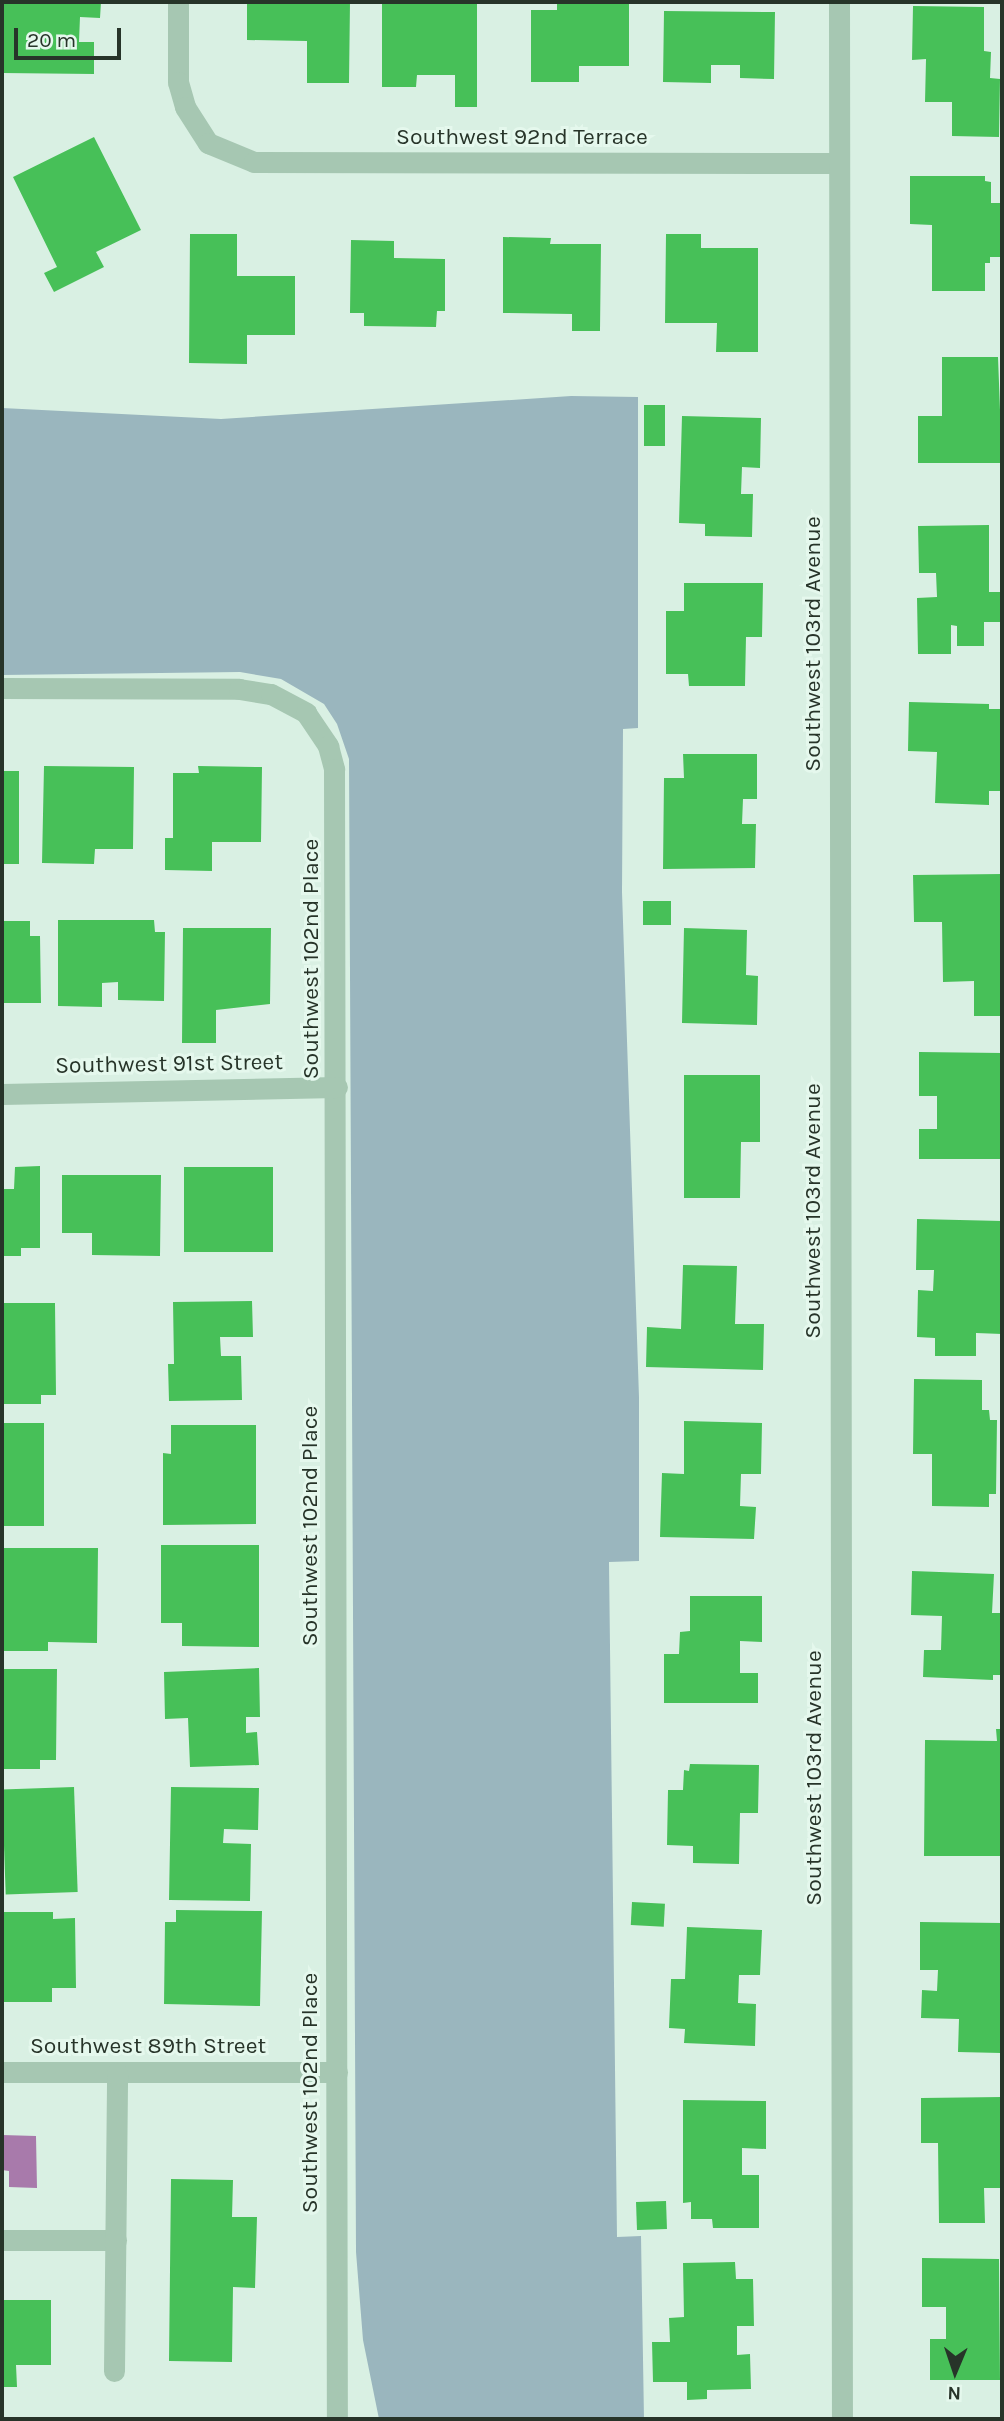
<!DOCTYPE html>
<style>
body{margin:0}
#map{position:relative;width:1004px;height:2421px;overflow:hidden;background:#d9f0e3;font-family:Karla,sans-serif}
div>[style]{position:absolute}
.green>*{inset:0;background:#9ab6be}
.water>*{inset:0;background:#a87aab}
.building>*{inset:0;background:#47c058;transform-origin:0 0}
.street>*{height:21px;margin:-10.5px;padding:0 10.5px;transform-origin:10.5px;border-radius:10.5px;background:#a6c7b2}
span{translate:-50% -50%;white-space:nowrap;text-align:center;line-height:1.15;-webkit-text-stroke:6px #e5f8ed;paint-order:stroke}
.street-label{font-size:23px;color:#273429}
.frame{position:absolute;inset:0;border:4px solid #273429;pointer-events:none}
.north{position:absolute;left:920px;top:2337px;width:70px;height:70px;-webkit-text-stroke:5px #e5f8ed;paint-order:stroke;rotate:182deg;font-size:19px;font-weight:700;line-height:28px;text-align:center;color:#273429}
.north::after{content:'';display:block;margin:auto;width:24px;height:32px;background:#273429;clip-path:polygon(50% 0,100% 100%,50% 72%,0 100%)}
.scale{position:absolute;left:14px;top:28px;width:107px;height:32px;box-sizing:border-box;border:4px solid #273429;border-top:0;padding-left:9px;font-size:21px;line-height:24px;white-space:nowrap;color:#273429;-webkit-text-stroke:5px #e5f8ed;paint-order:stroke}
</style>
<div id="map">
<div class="green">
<div style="clip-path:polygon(571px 396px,638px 397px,638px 728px,623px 729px,622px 892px,639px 1397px,639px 1561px,609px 1562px,617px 2237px,641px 2236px,644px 2419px,379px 2419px,363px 2340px,356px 2252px,349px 759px,337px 724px,324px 704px,281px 679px,240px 672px,2px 675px,2px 408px,221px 419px)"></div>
</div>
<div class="water">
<div style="clip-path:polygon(2px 2135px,36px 2136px,37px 2188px,9px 2187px,9px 2171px,2px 2170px)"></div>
</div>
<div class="building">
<div style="clip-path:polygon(2px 2px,101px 2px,100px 18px,80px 17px,79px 42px,94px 42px,94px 74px,2px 73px)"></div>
<div style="clip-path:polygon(247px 2px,350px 2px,349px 83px,307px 83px,307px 41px,247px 40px)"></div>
<div style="clip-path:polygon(382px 2px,477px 2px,477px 107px,455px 107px,455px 75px,417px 75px,416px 87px,382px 87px)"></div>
<div style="clip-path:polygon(557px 2px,629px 2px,629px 66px,579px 66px,579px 82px,531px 82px,531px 10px,557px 10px)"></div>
<div style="clip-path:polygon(913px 6px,984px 7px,984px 51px,991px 52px,990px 78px,1000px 79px,999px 137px,952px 136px,952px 102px,925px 102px,926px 59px,912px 60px)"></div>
<div style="clip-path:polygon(664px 11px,775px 12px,774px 79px,740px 78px,740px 65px,711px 65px,711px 83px,663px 82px)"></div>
<div style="clip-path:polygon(94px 137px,141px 230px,96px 252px,104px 267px,54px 292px,44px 273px,57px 267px,13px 177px)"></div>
<div style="clip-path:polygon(910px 176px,985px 176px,985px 181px,991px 182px,991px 203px,1002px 203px,1002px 257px,990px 257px,990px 263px,985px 263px,985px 291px,932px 291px,932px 225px,910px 224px)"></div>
<div style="clip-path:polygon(190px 234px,237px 234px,237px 276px,295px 276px,295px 335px,247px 335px,247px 364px,189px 363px)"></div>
<div style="clip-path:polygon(666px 234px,701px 234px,701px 248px,758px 248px,758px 352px,716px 352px,717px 323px,665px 323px)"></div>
<div style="clip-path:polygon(503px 237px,551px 238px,550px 244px,601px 244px,600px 331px,572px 331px,572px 314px,503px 313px)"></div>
<div style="clip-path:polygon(351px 240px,394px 241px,394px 258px,445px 259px,445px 311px,437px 311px,436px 327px,364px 326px,364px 313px,350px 313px)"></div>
<div style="clip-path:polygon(942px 357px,998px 357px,1002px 463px,918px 463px,918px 416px,942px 416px)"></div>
<div style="left:644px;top:405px;width:21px;height:41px"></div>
<div style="clip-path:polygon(682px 416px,761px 418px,760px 468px,742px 467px,741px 494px,753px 494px,752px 537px,705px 536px,705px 524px,679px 523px)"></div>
<div style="clip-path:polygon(989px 525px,989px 592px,1002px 592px,1002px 622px,984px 622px,984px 646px,957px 646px,957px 626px,951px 625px,951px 654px,918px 654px,917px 598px,937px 597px,936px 573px,919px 573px,918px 526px)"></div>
<div style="clip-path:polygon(684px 583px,763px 583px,762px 637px,746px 637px,745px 686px,689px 686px,688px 674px,666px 674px,666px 611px,684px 611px)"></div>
<div style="clip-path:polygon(909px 702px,989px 704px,989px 709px,1002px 709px,1002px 791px,989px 791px,989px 805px,935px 803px,937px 752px,908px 751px)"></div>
<div style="clip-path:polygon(683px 754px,757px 754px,757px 799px,743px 799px,742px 824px,756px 824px,755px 868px,663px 869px,664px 778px,684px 778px)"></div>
<div style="clip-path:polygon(44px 766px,134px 767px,133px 849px,95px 849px,94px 864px,42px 863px)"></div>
<div style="clip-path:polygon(198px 766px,262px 767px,261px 842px,212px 842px,212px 871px,165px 870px,165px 838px,173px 838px,173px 773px,199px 773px)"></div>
<div style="left:2px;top:771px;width:17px;height:93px"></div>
<div style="clip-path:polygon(1002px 874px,1002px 1016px,974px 1016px,974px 981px,943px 982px,942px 922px,914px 922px,913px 875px)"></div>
<div style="left:643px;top:901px;width:28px;height:24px"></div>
<div style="clip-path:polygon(58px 920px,154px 920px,155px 932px,165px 932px,164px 1001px,118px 1000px,118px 982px,102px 983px,102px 1007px,58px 1006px)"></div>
<div style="clip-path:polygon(2px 921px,30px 921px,30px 936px,40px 936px,41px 1003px,2px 1003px)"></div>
<div style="clip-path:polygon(183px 928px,271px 928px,270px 1004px,216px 1010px,216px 1043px,182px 1043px)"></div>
<div style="clip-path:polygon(684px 928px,747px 930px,746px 975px,758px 976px,757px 1025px,682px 1023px)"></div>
<div style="clip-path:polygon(919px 1052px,1002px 1053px,1002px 1159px,919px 1159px,919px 1129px,937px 1129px,937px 1096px,919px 1096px)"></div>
<div style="clip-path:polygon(684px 1075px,760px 1075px,760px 1142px,741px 1142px,740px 1198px,684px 1198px)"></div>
<div style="clip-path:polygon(40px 1166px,40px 1248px,21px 1248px,21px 1256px,2px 1256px,2px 1189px,14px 1189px,15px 1167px)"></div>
<div style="left:184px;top:1167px;width:89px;height:85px"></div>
<div style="clip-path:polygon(62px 1175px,161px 1175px,160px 1256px,92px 1255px,92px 1233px,62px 1233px)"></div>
<div style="clip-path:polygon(917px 1219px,1002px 1221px,1002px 1334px,976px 1333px,976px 1356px,935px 1356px,935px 1338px,917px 1337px,918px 1290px,933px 1291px,934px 1270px,916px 1270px)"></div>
<div style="clip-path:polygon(683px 1265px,737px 1266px,735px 1324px,764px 1324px,763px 1370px,646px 1367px,647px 1327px,681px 1329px)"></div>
<div style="clip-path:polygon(252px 1301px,253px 1337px,220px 1337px,221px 1356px,241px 1356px,242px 1400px,169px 1401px,168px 1364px,174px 1364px,173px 1302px)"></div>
<div style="clip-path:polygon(2px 1303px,55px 1303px,56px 1395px,41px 1395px,41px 1404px,2px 1404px)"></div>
<div style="clip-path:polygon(914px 1379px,982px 1380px,982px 1410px,989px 1410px,990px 1420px,997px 1420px,996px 1494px,989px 1494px,989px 1507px,932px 1506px,932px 1454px,913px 1454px)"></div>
<div style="clip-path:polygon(684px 1421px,762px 1423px,761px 1474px,741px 1474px,740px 1506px,756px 1507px,754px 1539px,660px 1537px,662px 1473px,684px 1474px)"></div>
<div style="left:2px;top:1423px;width:42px;height:103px"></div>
<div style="clip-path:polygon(171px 1425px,256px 1425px,256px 1524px,163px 1525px,163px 1453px,171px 1454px)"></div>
<div style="clip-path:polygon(161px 1545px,259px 1545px,259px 1647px,182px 1646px,182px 1623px,161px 1623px)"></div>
<div style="clip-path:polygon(2px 1548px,98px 1548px,97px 1643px,48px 1642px,48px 1651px,2px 1651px)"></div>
<div style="clip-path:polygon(912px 1571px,994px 1574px,992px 1613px,1002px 1613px,1002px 1675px,993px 1675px,993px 1680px,923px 1677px,924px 1650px,941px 1650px,942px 1616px,911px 1615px)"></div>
<div style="clip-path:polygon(690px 1596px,762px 1596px,762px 1642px,740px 1641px,740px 1673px,758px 1673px,758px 1703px,664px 1703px,664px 1654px,679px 1654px,680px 1632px,690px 1631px)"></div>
<div style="clip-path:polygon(259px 1668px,260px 1717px,246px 1717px,246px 1733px,257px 1732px,259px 1765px,190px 1767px,188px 1718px,165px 1719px,164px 1672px)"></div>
<div style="clip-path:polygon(2px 1669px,57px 1669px,56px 1760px,40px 1760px,40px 1769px,2px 1769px)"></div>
<div style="clip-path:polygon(996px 1729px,1002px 1729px,1002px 1856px,924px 1856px,925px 1740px,997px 1741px)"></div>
<div style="clip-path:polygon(690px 1764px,759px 1765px,758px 1813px,740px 1813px,739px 1864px,693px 1863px,693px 1846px,667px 1845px,668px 1790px,683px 1790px,684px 1770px,689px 1771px)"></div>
<div style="left:74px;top:1787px;width:105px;height:72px;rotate:88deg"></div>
<div style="clip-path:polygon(171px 1787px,259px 1788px,258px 1830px,224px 1829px,223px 1843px,251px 1844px,250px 1901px,169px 1900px)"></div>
<div style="left:632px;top:1902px;width:33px;height:23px;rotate:3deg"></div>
<div style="clip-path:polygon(176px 1910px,262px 1911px,260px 2006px,164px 2004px,165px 1922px,176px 1922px)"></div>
<div style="clip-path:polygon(2px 1912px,53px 1912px,53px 1919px,75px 1918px,76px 1988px,52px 1988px,52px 2002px,2px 2002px)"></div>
<div style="clip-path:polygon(920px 1922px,1002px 1923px,1001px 2053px,958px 2052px,959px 2019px,921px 2018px,922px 1990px,937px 1991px,938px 1970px,920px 1970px)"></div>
<div style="clip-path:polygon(687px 1927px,762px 1930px,760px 1975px,739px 1975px,738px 2003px,756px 2004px,755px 2046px,684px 2043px,685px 2029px,669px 2028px,671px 1979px,685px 1979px)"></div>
<div style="clip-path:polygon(1002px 2097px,1002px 2188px,984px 2188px,985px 2223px,939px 2223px,938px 2143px,921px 2143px,921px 2098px)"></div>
<div style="clip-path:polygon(683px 2100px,766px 2101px,766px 2149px,742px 2148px,742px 2175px,759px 2175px,759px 2228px,713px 2228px,712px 2219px,691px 2219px,691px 2202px,683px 2203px)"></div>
<div style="clip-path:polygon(171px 2179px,233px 2180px,232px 2217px,257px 2217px,255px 2288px,233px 2287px,232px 2362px,169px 2361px)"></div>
<div style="left:666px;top:2201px;width:28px;height:30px;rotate:88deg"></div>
<div style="clip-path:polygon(922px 2258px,999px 2259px,1000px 2380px,930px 2380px,930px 2339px,946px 2339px,946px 2307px,922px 2307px)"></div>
<div style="clip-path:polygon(735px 2262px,736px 2279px,753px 2279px,754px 2326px,737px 2326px,737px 2355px,750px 2354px,751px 2389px,707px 2390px,707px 2399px,687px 2400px,687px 2382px,653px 2382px,652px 2342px,670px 2342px,669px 2318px,684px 2317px,683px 2263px)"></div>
<div style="clip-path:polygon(2px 2300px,51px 2300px,51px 2365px,16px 2365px,17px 2387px,2px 2387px)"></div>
</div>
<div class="street">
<div style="left:178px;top:2px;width:80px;rotate:90deg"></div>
<div style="left:178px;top:82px;width:26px;rotate:74deg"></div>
<div style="left:185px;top:107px;width:43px;rotate:57.4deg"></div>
<div style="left:208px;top:143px;width:50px;rotate:22.4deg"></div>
<div style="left:254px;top:162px;width:585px;rotate:0.1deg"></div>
<div style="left:839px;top:2px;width:2417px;rotate:89.93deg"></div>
<div style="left:2px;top:688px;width:237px;rotate:0.2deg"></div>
<div style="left:239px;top:689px;width:32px;rotate:9deg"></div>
<div style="left:271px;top:694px;width:40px;rotate:28deg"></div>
<div style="left:306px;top:713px;width:40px;rotate:56deg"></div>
<div style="left:328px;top:746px;width:24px;rotate:75deg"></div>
<div style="left:334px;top:769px;width:1650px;rotate:89.9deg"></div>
<div style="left:2px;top:1094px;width:335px;rotate:-1.2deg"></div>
<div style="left:2px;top:2072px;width:335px"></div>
<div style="left:2px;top:2240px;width:114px"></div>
<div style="left:114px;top:2371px;width:298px;rotate:-89.4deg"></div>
</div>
<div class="street-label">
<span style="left:522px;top:137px">Southwest 92nd Terrace</span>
<span style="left:813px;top:644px;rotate:-90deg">Southwest 103rd Avenue</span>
<span style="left:311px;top:959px;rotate:-90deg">Southwest 102nd Place</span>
<span style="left:169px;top:1064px;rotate:-1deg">Southwest 91st Street</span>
<span style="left:813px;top:1211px;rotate:-90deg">Southwest 103rd Avenue</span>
<span style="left:310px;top:1526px;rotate:-90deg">Southwest 102nd Place</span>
<span style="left:814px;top:1778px;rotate:-90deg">Southwest 103rd Avenue</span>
<span style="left:148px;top:2046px">Southwest 89th Street</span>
<span style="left:310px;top:2093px;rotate:-90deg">Southwest 102nd Place</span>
</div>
<div class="frame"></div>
<div class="north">N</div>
<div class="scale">20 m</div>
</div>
